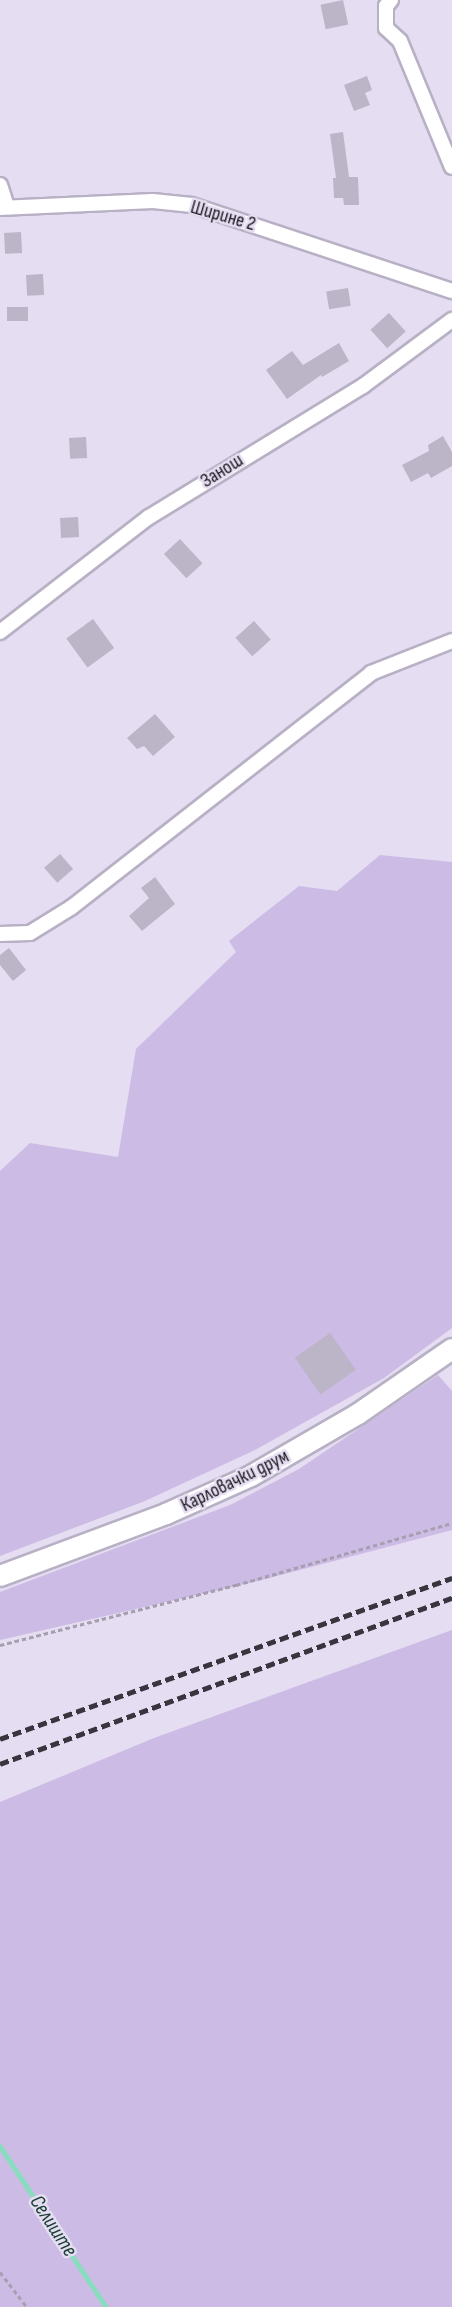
<!DOCTYPE html>
<meta charset="utf-8">
<style>
body{margin:0}
#map{position:relative;width:452px;height:2307px;overflow:hidden;background:#e5ddf1;font-family:"Sofia Sans Condensed",sans-serif}
div>[style]{position:absolute}
.green>*{inset:0;background:#ccbbe4}
.stream>*{height:4.5px;margin:-2.25px;padding:0 2.25px;transform-origin:2.25px;border-radius:2.25px;background:#87ddbe}
.building>*{inset:0;background:#bcb4c7;transform-origin:0 0}
.path>*{height:3px;margin-top:-1.5px;transform-origin:0;background:repeating-linear-gradient(90deg,#a59faf 0 4.5px,transparent 0 7.5px)}
.roads{filter:drop-shadow(2px 0 #b8b0c4) drop-shadow(-2px 0 #b8b0c4) drop-shadow(0 2px #b8b0c4) drop-shadow(0 -2px #b8b0c4)}
.street>*{height:14px;margin:-7px;padding:0 7px;transform-origin:7px;border-radius:7px;background:#fff}
.secondary>*{height:20px;margin:-10px;padding:0 10px;transform-origin:10px;border-radius:10px;background:#fff}
.rail>*{height:4.5px;margin-top:-2.25px;transform-origin:0;background:repeating-linear-gradient(90deg,#39353e 0 9px,transparent 0 13.5px)}
span{translate:-50% -50%;white-space:nowrap;text-align:center;line-height:1.15;-webkit-text-stroke:5px #e5ddf1;paint-order:stroke}
.street-label{font-size:20px;color:#1b181f}
.water-label{font-size:21px;color:#194033;font-style:italic}
</style>
<div id="map">
<div class="green">
<div style="clip-path:polygon(380px 855px,452px 862px,452px 1328px,384px 1378px,255px 1450px,145px 1501px,0 1556px,0 1171px,30px 1143px,118px 1157px,136px 1049px,236px 952px,229px 941px,299px 886px,337px 891px)"></div>
<div style="clip-path:polygon(438px 1375px,452px 1391px,452px 1530px,254px 1582px,0 1640px,0 1592px,230px 1505px,299px 1469px)"></div>
<div style="clip-path:polygon(452px 1630px,452px 2307px,0 2307px,0 1802px,154px 1738px)"></div>
</div>
<div class="stream">
<div style="left:0;top:2146px;width:193px;rotate:56.6deg"></div>
</div>
<div class="building">
<div style="left:343px;top:0;width:25px;height:23px;rotate:78deg"></div>
<div style="clip-path:polygon(367px 76px,372px 90px,365px 93px,370px 105px,354px 111px,344px 85px)"></div>
<div style="clip-path:polygon(343px 132px,349px 177px,358px 177px,359px 205px,344px 205px,343px 198px,334px 198px,333px 178px,336px 178px,330px 134px)"></div>
<div style="left:21px;top:232px;width:21px;height:17px;rotate:87deg"></div>
<div style="left:43px;top:274px;width:21px;height:17px;rotate:87deg"></div>
<div style="left:348px;top:288px;width:18px;height:22px;rotate:81deg"></div>
<div style="left:7px;top:307px;width:21px;height:14px"></div>
<div style="left:389px;top:313px;width:25px;height:25px;rotate:48deg"></div>
<div style="clip-path:polygon(339px 343px,349px 361px,322px 377px,321px 375px,287px 399px,266px 370px,292px 351px,303px 365px)"></div>
<div style="clip-path:polygon(443px 436px,452px 452px,452px 466px,431px 478px,428px 473px,411px 482px,402px 465px,429px 451px,428px 445px)"></div>
<div style="left:86px;top:437px;width:21px;height:17px;rotate:87deg"></div>
<div style="left:78px;top:517px;width:20px;height:18px;rotate:87deg"></div>
<div style="left:180px;top:539px;width:33px;height:22px;rotate:47deg"></div>
<div style="left:93px;top:619px;width:36px;height:33px;rotate:54deg"></div>
<div style="left:254px;top:621px;width:25px;height:25px;rotate:48deg"></div>
<div style="clip-path:polygon(155px 714px,175px 737px,153px 756px,144px 746px,137px 749px,127px 738px)"></div>
<div style="left:60px;top:854px;width:20px;height:21px;rotate:49deg"></div>
<div style="clip-path:polygon(155px 877px,175px 904px,142px 931px,129px 916px,149px 898px,141px 888px)"></div>
<div style="clip-path:polygon(9px 948px,26px 970px,13px 981px,0 965px,0 955px)"></div>
<div style="left:330px;top:1333px;width:45px;height:43px;rotate:55deg"></div>
</div>
<div class="path">
<div style="left:0;top:1645px;width:244px;rotate:-14.3deg"></div>
<div style="left:236px;top:1585px;width:225px;rotate:-16deg"></div>
<div style="left:0;top:2272px;width:44px;rotate:52.4deg"></div>
</div>
<div class="roads">
<div class="street">
<div style="left:391px;top:0;width:8px;rotate:130deg"></div>
<div style="left:386px;top:6px;width:22px;rotate:90deg"></div>
<div style="left:386px;top:28px;width:19px;rotate:43deg"></div>
<div style="left:400px;top:41px;width:136px;rotate:67.6deg"></div>
<div style="left:0;top:185px;width:23px;rotate:72deg"></div>
<div style="left:0;top:208px;width:153px;rotate:-2.6deg"></div>
<div style="left:153px;top:201px;width:39px;rotate:6deg"></div>
<div style="left:192px;top:205px;width:274px;rotate:18.3deg"></div>
<div style="left:0;top:632px;width:188px;rotate:-37.7deg"></div>
<div style="left:149px;top:517px;width:251px;rotate:-31.5deg"></div>
<div style="left:363px;top:386px;width:111px;rotate:-36.6deg"></div>
<div style="left:0;top:934px;width:30px;rotate:-2deg"></div>
<div style="left:30px;top:933px;width:49px;rotate:-31.8deg"></div>
<div style="left:72px;top:907px;width:380px;rotate:-38deg"></div>
<div style="left:371px;top:673px;width:87px;rotate:-21.6deg"></div>
</div>
<div class="secondary">
<div style="left:0;top:1576px;width:177px;rotate:-20.5deg"></div>
<div style="left:166px;top:1514px;width:93px;rotate:-24.1deg"></div>
<div style="left:251px;top:1476px;width:124px;rotate:-30.1deg"></div>
<div style="left:358px;top:1414px;width:114px;rotate:-34.7deg"></div>
</div>
</div>
<div class="rail">
<div style="left:0;top:1739px;width:480px;rotate:-19.6deg"></div>
<div style="left:0;top:1764px;width:482px;rotate:-20.2deg"></div>
</div>
<div class="street-label">
<span style="left:223px;top:216px;rotate:16deg">Ширине 2</span>
<span style="left:222px;top:471px;rotate:-32deg">Занош</span>
<span style="left:235px;top:1481px;rotate:-26deg">Карловачки друм</span>
</div>
<div class="water-label">
<span style="left:53px;top:2226px;rotate:57deg">Селиште</span>
</div>
</div>
